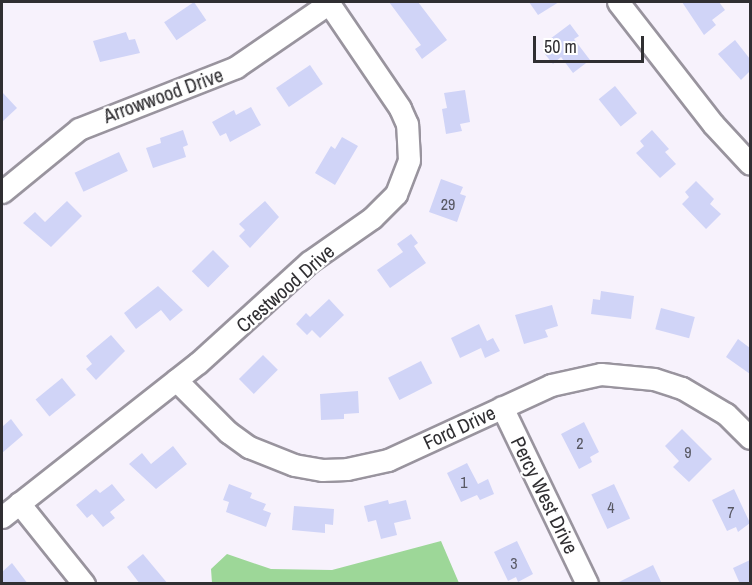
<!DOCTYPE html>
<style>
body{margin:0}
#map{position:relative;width:752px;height:585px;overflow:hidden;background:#f7f2fc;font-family:"Archivo Narrow",sans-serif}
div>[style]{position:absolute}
.green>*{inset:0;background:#9dd798}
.building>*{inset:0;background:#d0d4f7;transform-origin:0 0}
.roads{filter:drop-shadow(2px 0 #99949e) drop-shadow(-2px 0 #99949e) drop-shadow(0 2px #99949e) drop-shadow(0 -2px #99949e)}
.minor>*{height:21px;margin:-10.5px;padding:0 10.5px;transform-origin:10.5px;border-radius:10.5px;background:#fff}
span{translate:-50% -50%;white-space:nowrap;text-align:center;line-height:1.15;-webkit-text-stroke:4.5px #fff;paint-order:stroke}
.number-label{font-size:16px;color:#585863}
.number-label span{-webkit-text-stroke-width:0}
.street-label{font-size:20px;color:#302f32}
.frame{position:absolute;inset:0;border:3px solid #302f32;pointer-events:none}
.scale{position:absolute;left:533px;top:36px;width:111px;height:27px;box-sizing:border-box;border:3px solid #302f32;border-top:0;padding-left:8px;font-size:18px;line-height:21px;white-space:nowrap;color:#302f32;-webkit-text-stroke:4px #fff;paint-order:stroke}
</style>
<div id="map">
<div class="green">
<div style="clip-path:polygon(441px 541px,459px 583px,212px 583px,211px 569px,227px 554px,271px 569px,332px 570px)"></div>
</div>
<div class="building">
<div style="left:194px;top:2px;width:22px;height:36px;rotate:56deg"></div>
<div style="clip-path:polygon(389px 2px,418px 2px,447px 40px,422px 59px,415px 49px,421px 45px)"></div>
<div style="clip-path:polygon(529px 2px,559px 2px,538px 15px)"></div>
<div style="clip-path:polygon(682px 2px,719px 2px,725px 10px,712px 20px,716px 25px,704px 35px)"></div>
<div style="clip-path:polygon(570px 24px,579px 36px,574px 39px,590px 60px,573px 73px,561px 57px,553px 64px,544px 53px,554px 45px,550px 39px)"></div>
<div style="clip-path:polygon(126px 32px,129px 40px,135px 39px,140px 53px,100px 62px,93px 41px)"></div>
<div style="clip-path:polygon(735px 40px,750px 59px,750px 71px,741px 80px,718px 54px)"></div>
<div style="left:310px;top:65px;width:23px;height:41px;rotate:56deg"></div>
<div style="left:615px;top:86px;width:35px;height:21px;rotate:51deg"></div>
<div style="clip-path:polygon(465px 90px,470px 122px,460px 124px,462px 131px,446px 134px,442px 109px,447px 108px,444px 93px)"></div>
<div style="clip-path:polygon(2px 92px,17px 108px,2px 122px)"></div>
<div style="clip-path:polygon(251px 107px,261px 125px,230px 142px,226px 133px,220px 136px,212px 122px,234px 110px,236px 115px)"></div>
<div style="clip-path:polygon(183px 130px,188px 145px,183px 147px,186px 157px,153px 168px,146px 148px,161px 143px,160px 138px)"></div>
<div style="clip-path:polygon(652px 130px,669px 149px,665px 152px,676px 164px,660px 178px,636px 153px,644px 146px,640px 141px)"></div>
<div style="clip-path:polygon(342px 137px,358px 146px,335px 185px,315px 173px,331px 146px,335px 149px)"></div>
<div style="left:119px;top:152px;width:21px;height:49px;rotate:65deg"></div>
<div style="clip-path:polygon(441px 179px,463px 187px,460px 194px,466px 196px,457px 222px,429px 212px)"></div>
<div style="clip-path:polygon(696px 181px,714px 199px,710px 204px,721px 214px,706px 229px,682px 204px,689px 197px,685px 192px)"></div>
<div style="clip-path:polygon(67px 201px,82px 216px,51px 247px,23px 223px,35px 212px,45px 222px)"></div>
<div style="clip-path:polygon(265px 201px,279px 217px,250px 248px,239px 236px,245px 230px,239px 224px)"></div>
<div style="clip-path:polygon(411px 234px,418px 243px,414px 246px,426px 263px,390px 288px,377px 270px,403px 252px,397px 244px)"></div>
<div style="left:213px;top:250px;width:23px;height:30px;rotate:45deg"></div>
<div style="clip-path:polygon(158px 286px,183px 310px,170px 321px,161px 310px,136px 329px,124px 313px)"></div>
<div style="clip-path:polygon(601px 291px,634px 296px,631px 319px,591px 314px,593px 299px,600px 300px)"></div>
<div style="clip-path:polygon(329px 299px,344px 315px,320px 338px,312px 330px,307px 335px,296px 324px,306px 313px,310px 317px)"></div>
<div style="clip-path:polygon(552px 305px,558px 326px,545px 330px,548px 337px,524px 344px,515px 315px)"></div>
<div style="left:661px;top:308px;width:35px;height:22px;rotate:15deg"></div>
<div style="clip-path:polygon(479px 324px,487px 341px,493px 338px,500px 351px,485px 358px,481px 348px,460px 358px,451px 338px)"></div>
<div style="clip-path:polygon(111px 335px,125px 351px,96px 380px,86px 369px,92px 364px,86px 356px)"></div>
<div style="clip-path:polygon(738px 339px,750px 348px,750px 374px,726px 357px)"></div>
<div style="left:263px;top:355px;width:21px;height:34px;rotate:45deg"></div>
<div style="left:421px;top:361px;width:25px;height:37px;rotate:63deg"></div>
<div style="left:62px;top:378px;width:22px;height:34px;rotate:51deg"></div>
<div style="clip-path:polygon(358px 391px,359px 413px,344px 414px,344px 419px,321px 420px,320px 394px)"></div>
<div style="clip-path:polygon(11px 419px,23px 435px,2px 453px,2px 427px)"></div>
<div style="clip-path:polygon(584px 422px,599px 452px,590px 457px,592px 462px,579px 469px,561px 434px)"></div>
<div style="clip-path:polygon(682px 429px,712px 459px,689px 482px,673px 467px,679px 461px,665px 446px)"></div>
<div style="clip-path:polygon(173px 446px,187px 464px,156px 489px,129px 464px,142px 453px,151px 464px)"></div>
<div style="clip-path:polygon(467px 463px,478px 484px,488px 479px,494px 494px,480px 500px,477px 495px,461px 502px,447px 473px)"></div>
<div style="clip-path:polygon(112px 484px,125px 500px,110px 512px,115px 518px,103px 527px,92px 514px,87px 518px,76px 505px,96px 489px,100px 493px)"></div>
<div style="clip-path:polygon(229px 484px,252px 493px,250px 498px,266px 504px,263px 510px,271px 513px,266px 527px,226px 512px,229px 502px,223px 500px)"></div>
<div style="left:614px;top:484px;width:38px;height:25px;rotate:65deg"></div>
<div style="clip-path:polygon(734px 489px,750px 523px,738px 532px,736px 527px,727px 531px,712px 500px)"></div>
<div style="clip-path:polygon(388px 500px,389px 504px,406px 500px,411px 519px,394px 523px,397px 535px,381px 539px,376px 520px,368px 522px,364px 506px)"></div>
<div style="clip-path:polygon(294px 506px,334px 509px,333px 525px,325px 524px,325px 533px,292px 530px)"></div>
<div style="clip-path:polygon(517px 541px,533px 574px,518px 582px,516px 577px,508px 581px,494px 552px)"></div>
<div style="clip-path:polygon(143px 554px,168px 584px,140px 584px,127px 567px)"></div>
<div style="clip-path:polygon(750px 560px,750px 584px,740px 584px,733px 568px)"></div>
<div style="clip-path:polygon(12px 563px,28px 584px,2px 584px,2px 572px)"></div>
<div style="clip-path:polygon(653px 565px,662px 584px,615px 584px)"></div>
</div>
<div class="roads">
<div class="minor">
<div style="left:618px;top:2px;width:155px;rotate:52.1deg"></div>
<div style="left:713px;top:124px;width:54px;rotate:47.2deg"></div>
<div style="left:2px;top:192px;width:99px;rotate:-39.3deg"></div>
<div style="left:79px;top:129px;width:169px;rotate:-21.5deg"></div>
<div style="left:236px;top:67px;width:113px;rotate:-34.5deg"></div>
<div style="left:176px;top:380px;width:74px;rotate:45deg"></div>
<div style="left:228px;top:432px;width:26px;rotate:36deg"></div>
<div style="left:249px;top:447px;width:48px;rotate:21.8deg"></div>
<div style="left:294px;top:465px;width:28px;rotate:10deg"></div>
<div style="left:322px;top:470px;width:25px;rotate:-2deg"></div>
<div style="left:347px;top:469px;width:42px;rotate:-12.4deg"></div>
<div style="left:388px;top:460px;width:179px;rotate:-24.7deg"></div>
<div style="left:551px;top:385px;width:51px;rotate:-12.4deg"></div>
<div style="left:601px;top:374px;width:53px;rotate:5.4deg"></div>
<div style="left:654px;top:379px;width:29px;rotate:18deg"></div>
<div style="left:682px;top:388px;width:51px;rotate:30.6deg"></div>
<div style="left:726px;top:414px;width:34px;rotate:45deg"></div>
<div style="left:502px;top:407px;width:196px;rotate:64.3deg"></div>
<div style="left:19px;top:503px;width:104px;rotate:51.3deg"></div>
<div style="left:2px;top:517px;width:249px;rotate:-38.2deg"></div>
<div style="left:198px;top:363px;width:150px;rotate:-42.3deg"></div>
<div style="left:309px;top:262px;width:77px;rotate:-34.9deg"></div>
<div style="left:372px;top:218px;width:34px;rotate:-45deg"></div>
<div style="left:396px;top:194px;width:36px;rotate:-69deg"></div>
<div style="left:409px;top:160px;width:36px;rotate:-93deg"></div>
<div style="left:407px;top:124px;width:17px;rotate:-114deg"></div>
<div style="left:400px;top:108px;width:128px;rotate:-124.2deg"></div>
</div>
</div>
<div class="number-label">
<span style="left:448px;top:204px">29</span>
<span style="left:580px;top:443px">2</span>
<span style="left:688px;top:452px">9</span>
<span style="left:464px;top:482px">1</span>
<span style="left:611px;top:507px">4</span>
<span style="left:731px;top:512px">7</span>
<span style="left:514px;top:563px">3</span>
</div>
<div class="street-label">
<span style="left:163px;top:95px;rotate:-20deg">Arrowwood Drive</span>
<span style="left:285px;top:288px;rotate:-41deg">Crestwood Drive</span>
<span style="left:459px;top:427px;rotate:-25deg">Ford Drive</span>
<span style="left:545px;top:495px;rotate:64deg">Percy West Drive</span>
</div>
<div class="frame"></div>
<div class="scale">50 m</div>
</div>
